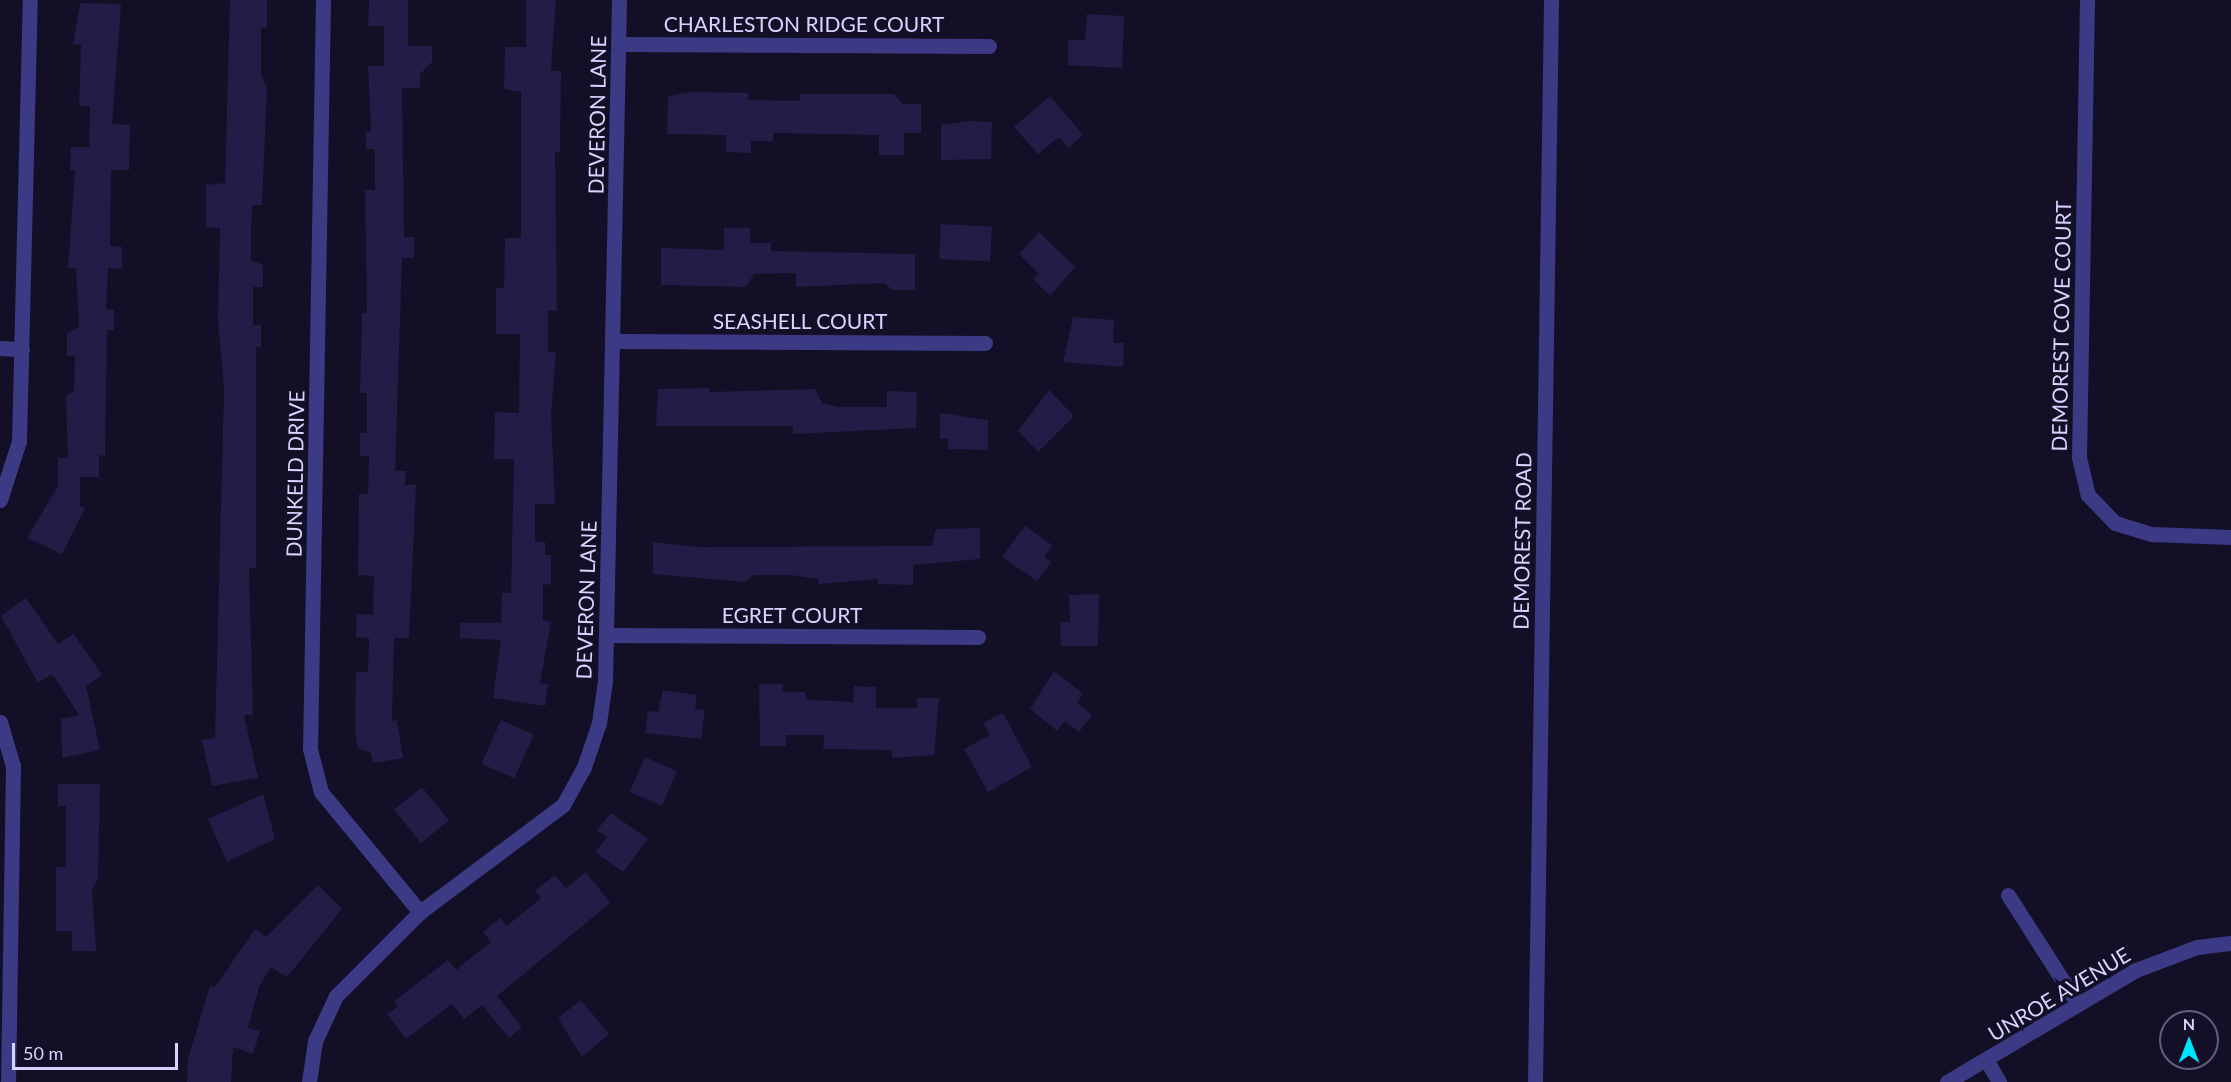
<!DOCTYPE html>
<style>
body{margin:0}
#map{position:relative;width:2231px;height:1082px;overflow:hidden;background:#130f26;font-family:Lato,sans-serif}
div>[style]{position:absolute}
.building>*{inset:0;background:#241b47;transform-origin:0 0}
.minor>*{height:15px;margin:-7.5px;padding:0 7.5px;transform-origin:7.5px;border-radius:7.5px;background:#3d3a85}
.tertiary>*{height:15px;margin:-7.5px;padding:0 7.5px;transform-origin:7.5px;border-radius:7.5px;background:#3d3a85}
span{translate:-50% -50%;white-space:nowrap;text-align:center;line-height:1.15;-webkit-text-stroke:6px #130f26;paint-order:stroke}
.street-label{font-size:21px;color:#d9d4ff}
.north{position:absolute;left:2159px;top:1010px;width:60px;height:60px;box-sizing:border-box;background:#130f26;border:2px solid #625e7d;border-radius:50%;rotate:0deg;font-size:16px;font-weight:700;line-height:24px;text-align:center;color:#d9d4ff}
.north::after{content:'';display:block;margin:auto;width:21px;height:27px;background:#00e5ff;clip-path:polygon(50% 0,100% 100%,50% 72%,0 100%)}
.scale{position:absolute;left:12px;top:1043px;width:166px;height:27px;box-sizing:border-box;border:3px solid #d9d4ff;border-top:0;padding-left:8px;font-size:18px;line-height:21px;white-space:nowrap;color:#d9d4ff;-webkit-text-stroke:4px #130f26;paint-order:stroke}
</style>
<div id="map">
<div class="building">
<div style="clip-path:polygon(230px 0,267px 0,267px 28px,261px 28px,261px 75px,267px 88px,262px 205px,253px 205px,251px 221px,251px 260px,263px 265px,263px 287px,253px 287px,253px 325px,261px 325px,261px 347px,256px 347px,256px 568px,249px 568px,253px 715px,244px 715px,258px 778px,212px 786px,202px 740px,215px 738px,224px 391px,218px 320px,220px 228px,206px 227px,206px 185px,225px 183px)"></div>
<div style="clip-path:polygon(369px 0,408px 0,408px 46px,432px 46px,432px 62px,420px 74px,420px 88px,402px 88px,404px 237px,414px 237px,414px 258px,402px 258px,395px 471px,406px 471px,405px 485px,416px 485px,409px 638px,394px 638px,392px 721px,397px 720px,403px 758px,373px 763px,371px 753px,358px 748px,355px 729px,356px 672px,368px 672px,369px 638px,356px 637px,357px 614px,373px 615px,374px 576px,358px 575px,359px 494px,368px 494px,369px 456px,360px 456px,360px 433px,367px 433px,367px 393px,360px 393px,362px 313px,367px 313px,365px 190px,375px 190px,375px 149px,366px 149px,366px 132px,371px 132px,368px 66px,384px 66px,384px 26px,368px 26px)"></div>
<div style="clip-path:polygon(526px 0,556px 0,551px 71px,561px 71px,560px 152px,555px 152px,557px 311px,548px 311px,548px 352px,556px 352px,551px 414px,555px 504px,535px 504px,535px 542px,545px 542px,545px 555px,551px 555px,551px 584px,543px 585px,543px 620px,551px 622px,540px 683px,548px 684px,545px 706px,493px 698px,501px 640px,460px 638px,460px 623px,501px 623px,502px 593px,511px 593px,514px 459px,494px 459px,495px 412px,519px 413px,520px 334px,496px 334px,496px 288px,504px 288px,505px 238px,521px 238px,521px 92px,504px 89px,505px 47px,526px 47px)"></div>
<div style="clip-path:polygon(80px 3px,121px 4px,112px 124px,130px 125px,129px 170px,111px 170px,110px 246px,122px 247px,122px 269px,108px 268px,106px 309px,114px 310px,114px 330px,107px 330px,105px 456px,99px 455px,99px 477px,80px 477px,80px 506px,85px 508px,62px 554px,27px 538px,58px 486px,58px 458px,68px 458px,66px 396px,74px 391px,75px 356px,67px 356px,67px 333px,79px 327px,76px 268px,68px 268px,75px 170px,70px 170px,71px 147px,89px 147px,90px 106px,79px 106px,81px 45px,73px 44px)"></div>
<div style="clip-path:polygon(1087px 14px,1124px 16px,1122px 68px,1068px 65px,1068px 40px,1085px 40px)"></div>
<div style="clip-path:polygon(691px 92px,749px 93px,748px 100px,800px 101px,800px 94px,894px 94px,903px 104px,921px 104px,921px 133px,904px 133px,904px 155px,879px 155px,879px 135px,773px 133px,773px 141px,751px 141px,751px 153px,726px 152px,726px 135px,667px 134px,668px 96px)"></div>
<div style="clip-path:polygon(1050px 96px,1083px 135px,1069px 148px,1059px 137px,1038px 154px,1014px 127px)"></div>
<div style="clip-path:polygon(968px 121px,992px 122px,991px 159px,941px 160px,941px 125px)"></div>
<div style="left:941px;top:224px;width:51px;height:35px;rotate:3deg"></div>
<div style="clip-path:polygon(724px 228px,750px 228px,750px 243px,771px 243px,771px 251px,915px 254px,915px 290px,893px 290px,884px 283px,796px 287px,796px 273px,754px 274px,746px 287px,661px 285px,661px 248px,724px 250px)"></div>
<div style="clip-path:polygon(1039px 232px,1075px 267px,1050px 296px,1033px 279px,1039px 274px,1019px 254px)"></div>
<div style="clip-path:polygon(1073px 317px,1114px 320px,1113px 343px,1124px 343px,1123px 367px,1063px 362px)"></div>
<div style="clip-path:polygon(709px 388px,709px 392px,815px 389px,822px 403px,839px 407px,887px 407px,887px 391px,917px 392px,916px 428px,793px 434px,793px 426px,656px 426px,658px 389px)"></div>
<div style="clip-path:polygon(1049px 390px,1074px 416px,1038px 452px,1018px 431px)"></div>
<div style="clip-path:polygon(940px 413px,988px 420px,988px 450px,948px 449px,948px 439px,940px 439px)"></div>
<div style="clip-path:polygon(1025px 526px,1052px 545px,1044px 557px,1051px 562px,1037px 581px,1002px 557px)"></div>
<div style="clip-path:polygon(980px 528px,980px 559px,913px 565px,913px 585px,878px 584px,878px 579px,818px 584px,818px 579px,791px 575px,754px 575px,745px 582px,653px 574px,653px 542px,698px 547px,932px 546px,936px 529px)"></div>
<div style="clip-path:polygon(1099px 594px,1098px 646px,1061px 646px,1060px 622px,1070px 622px,1069px 595px)"></div>
<div style="clip-path:polygon(26px 598px,58px 644px,74px 634px,102px 675px,86px 686px,100px 750px,62px 758px,61px 719px,79px 715px,55px 678px,50px 675px,38px 683px,1px 616px)"></div>
<div style="clip-path:polygon(1054px 671px,1083px 694px,1077px 703px,1092px 715px,1079px 732px,1065px 721px,1057px 731px,1030px 709px)"></div>
<div style="clip-path:polygon(759px 684px,783px 684px,783px 692px,804px 692px,808px 700px,853px 702px,854px 686px,876px 687px,876px 708px,917px 708px,917px 698px,939px 698px,934px 755px,892px 758px,892px 750px,823px 749px,824px 735px,786px 735px,786px 746px,760px 746px)"></div>
<div style="clip-path:polygon(663px 690px,697px 695px,695px 709px,705px 710px,701px 739px,645px 733px,648px 711px,658px 712px)"></div>
<div style="clip-path:polygon(1003px 713px,1032px 767px,988px 792px,964px 749px,990px 735px,983px 723px)"></div>
<div style="left:501px;top:720px;width:36px;height:48px;rotate:24deg"></div>
<div style="left:645px;top:757px;width:35px;height:38px;rotate:24deg"></div>
<div style="clip-path:polygon(58px 784px,100px 784px,98px 879px,92px 890px,96px 951px,72px 951px,72px 931px,56px 931px,56px 867px,66px 867px,66px 806px,58px 806px)"></div>
<div style="left:422px;top:787px;width:43px;height:36px;rotate:51deg"></div>
<div style="clip-path:polygon(263px 794px,275px 839px,227px 862px,208px 819px)"></div>
<div style="clip-path:polygon(611px 813px,648px 839px,623px 872px,595px 852px,607px 837px,597px 830px)"></div>
<div style="clip-path:polygon(586px 872px,610px 903px,497px 996px,522px 1027px,509px 1038px,482px 1005px,464px 1019px,452px 1004px,406px 1039px,387px 1014px,398px 1006px,394px 1001px,448px 960px,456px 970px,491px 942px,483px 932px,500px 918px,507px 926px,541px 898px,535px 891px,555px 875px,566px 888px)"></div>
<div style="clip-path:polygon(318px 885px,342px 909px,287px 977px,271px 967px,259px 987px,248px 1028px,260px 1031px,253px 1054px,233px 1047px,231px 1082px,187px 1082px,188px 1059px,210px 986px,215px 987px,255px 929px,266px 937px)"></div>
<div style="clip-path:polygon(581px 1000px,609px 1034px,582px 1057px,558px 1018px)"></div>
</div>
<div class="minor">
<div style="left:323px;top:0;width:749px;rotate:90.99deg"></div>
<div style="left:310px;top:749px;width:44px;rotate:75.7deg"></div>
<div style="left:321px;top:792px;width:156px;rotate:50.5deg"></div>
<div style="left:2087px;top:0;width:457px;rotate:91deg"></div>
<div style="left:2079px;top:457px;width:39px;rotate:77deg"></div>
<div style="left:2088px;top:495px;width:39px;rotate:46deg"></div>
<div style="left:2115px;top:523px;width:39px;rotate:17deg"></div>
<div style="left:2152px;top:534px;width:79px;rotate:2.2deg"></div>
<div style="left:619px;top:44px;width:370px;rotate:0.3deg"></div>
<div style="left:615px;top:341px;width:370px;rotate:0.3deg"></div>
<div style="left:0;top:348px;width:22px;rotate:3deg"></div>
<div style="left:0;top:500px;width:62px;rotate:-72.1deg"></div>
<div style="left:19px;top:441px;width:441px;rotate:-88.6deg"></div>
<div style="left:606px;top:635px;width:372px;rotate:0.3deg"></div>
<div style="left:0;top:722px;width:46px;rotate:73.5deg"></div>
<div style="left:13px;top:766px;width:316px;rotate:90.9deg"></div>
<div style="left:2008px;top:895px;width:128px;rotate:57.4deg"></div>
<div style="left:1987px;top:1061px;width:24px;rotate:60deg"></div>
<div style="left:309px;top:1082px;width:41px;rotate:-81.7deg"></div>
<div style="left:315px;top:1041px;width:50px;rotate:-65deg"></div>
<div style="left:336px;top:996px;width:119px;rotate:-45deg"></div>
<div style="left:420px;top:912px;width:179px;rotate:-36.8deg"></div>
<div style="left:563px;top:805px;width:43px;rotate:-61.1deg"></div>
<div style="left:584px;top:767px;width:46px;rotate:-71.2deg"></div>
<div style="left:599px;top:723px;width:42px;rotate:-81.9deg"></div>
<div style="left:605px;top:681px;width:681px;rotate:-88.82deg"></div>
<div style="left:1947px;top:1082px;width:220px;rotate:-30.7deg"></div>
<div style="left:2136px;top:970px;width:65px;rotate:-20.7deg"></div>
<div style="left:2197px;top:947px;width:34px;rotate:-7deg"></div>
</div>
<div class="tertiary">
<div style="left:1535px;top:1082px;width:1082px;rotate:-89.15deg"></div>
</div>
<div class="street-label">
<span style="left:804px;top:24px">CHARLESTON RIDGE COURT</span>
<span style="left:597px;top:115px;rotate:-89deg">DEVERON LANE</span>
<span style="left:800px;top:321px">SEASHELL COURT</span>
<span style="left:2061px;top:326px;rotate:-89deg">DEMOREST COVE COURT</span>
<span style="left:295px;top:474px;rotate:-89deg">DUNKELD DRIVE</span>
<span style="left:1522px;top:541px;rotate:-89deg">DEMOREST ROAD</span>
<span style="left:586px;top:600px;rotate:-88deg">DEVERON LANE</span>
<span style="left:792px;top:615px">EGRET COURT</span>
<span style="left:2059px;top:994px;rotate:-31deg">UNROE AVENUE</span>
</div>
<div class="north">N</div>
<div class="scale">50 m</div>
</div>
